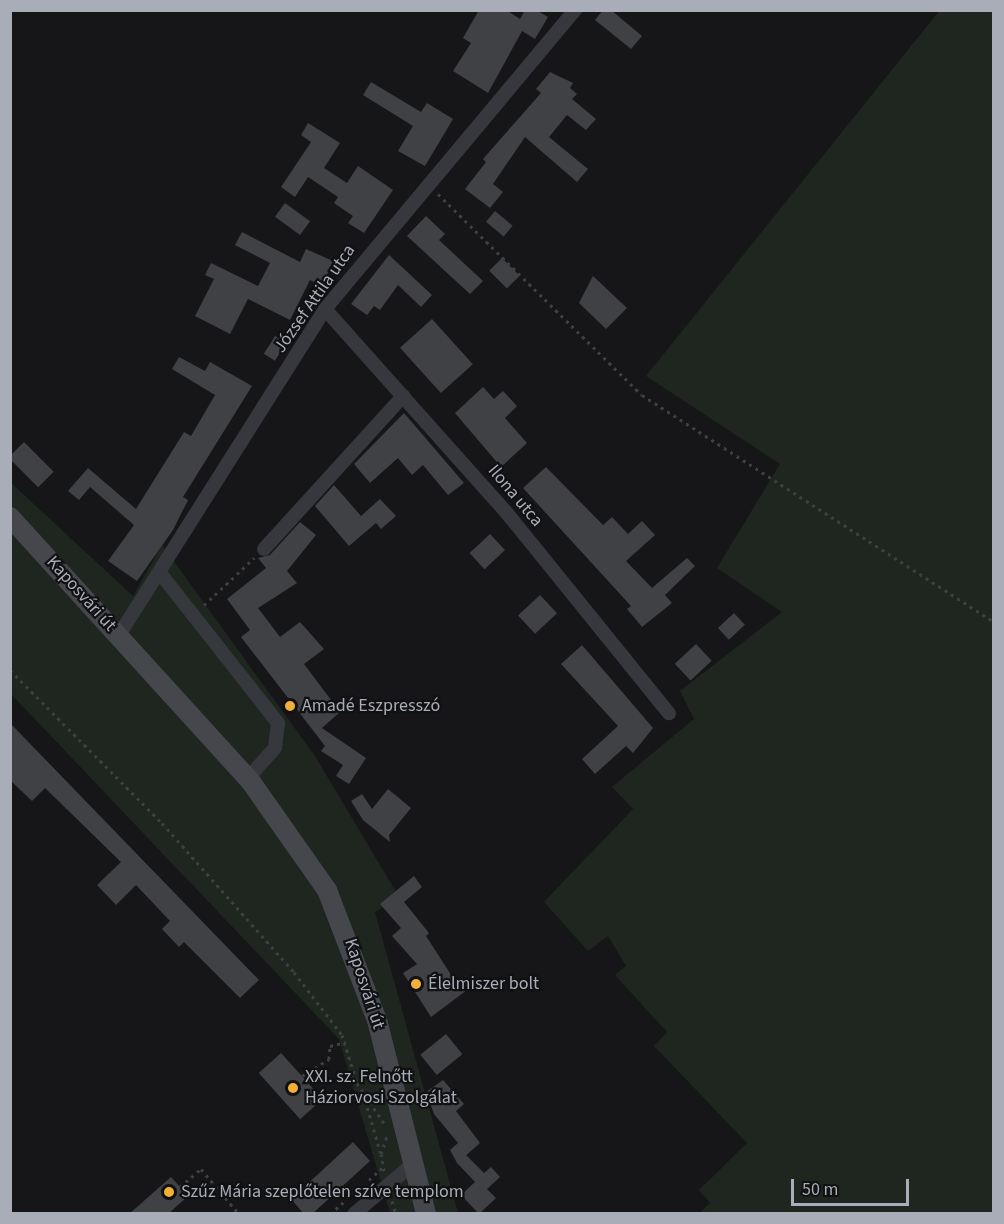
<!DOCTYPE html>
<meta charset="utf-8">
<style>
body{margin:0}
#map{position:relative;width:1004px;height:1224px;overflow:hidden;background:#161618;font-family:"Source Sans 3",sans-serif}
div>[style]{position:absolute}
.green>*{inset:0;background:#1e261f}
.building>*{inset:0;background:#404145;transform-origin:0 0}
.path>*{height:3px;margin-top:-1.5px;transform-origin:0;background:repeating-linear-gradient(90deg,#3d3f44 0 3px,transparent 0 7.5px)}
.street>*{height:14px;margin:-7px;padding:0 7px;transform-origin:7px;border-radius:7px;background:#37383d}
.secondary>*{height:20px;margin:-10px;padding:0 10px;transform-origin:10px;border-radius:10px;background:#45474d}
.dots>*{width:16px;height:16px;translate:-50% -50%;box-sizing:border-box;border:3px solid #111113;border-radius:50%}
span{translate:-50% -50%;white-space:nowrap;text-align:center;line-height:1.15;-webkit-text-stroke:4.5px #111113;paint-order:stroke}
.street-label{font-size:18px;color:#a8adb8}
.poi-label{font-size:18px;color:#a8adb8}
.left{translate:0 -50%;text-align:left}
.frame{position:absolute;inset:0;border:12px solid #a8adb8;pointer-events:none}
.scale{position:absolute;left:791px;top:1179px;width:118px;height:27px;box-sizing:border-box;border:3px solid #a8adb8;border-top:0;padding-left:8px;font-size:18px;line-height:21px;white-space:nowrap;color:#a8adb8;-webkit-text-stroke:4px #111113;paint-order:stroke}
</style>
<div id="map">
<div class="green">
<div style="clip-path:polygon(940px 10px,994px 11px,993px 1213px,700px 1213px,710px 1203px,699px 1190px,747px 1143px,654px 1046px,667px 1032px,615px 975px,626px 966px,608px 936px,588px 951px,544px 902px,633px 809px,612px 787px,694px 719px,680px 691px,782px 612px,717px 568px,780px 464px,646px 376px)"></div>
<div style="clip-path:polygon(10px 482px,133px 596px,162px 545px,315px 756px,399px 897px,375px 912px,458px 1213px,390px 1213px,339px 1039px,11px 694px)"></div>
</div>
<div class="building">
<div style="clip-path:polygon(479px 10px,506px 10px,520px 19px,525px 10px,536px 10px,548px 17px,535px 39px,522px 31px,488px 93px,453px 71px,471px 43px,463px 38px)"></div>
<div style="clip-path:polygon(603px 10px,611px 10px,642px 36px,631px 49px,595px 20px)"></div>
<div style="clip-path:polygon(550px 72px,573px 83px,570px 88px,577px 94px,572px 99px,596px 119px,586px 130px,567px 115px,549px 137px,588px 169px,577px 182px,525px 137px,493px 184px,503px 192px,490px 208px,465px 189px,486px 162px,483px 159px,541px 93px,536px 89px)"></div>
<div style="clip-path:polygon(371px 82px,421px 112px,427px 103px,453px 119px,425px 166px,398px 151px,413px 126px,363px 95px)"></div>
<div style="clip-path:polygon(308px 123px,340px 143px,324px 168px,347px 183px,358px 166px,393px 190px,364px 233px,348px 223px,353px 216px,334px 203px,338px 197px,308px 177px,295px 197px,281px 187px,311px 142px,301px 135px)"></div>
<div style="left:285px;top:203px;width:31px;height:17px;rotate:36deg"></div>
<div style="left:495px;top:211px;width:23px;height:14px;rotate:40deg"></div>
<div style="clip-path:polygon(426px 216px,445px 234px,439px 240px,483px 281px,470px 294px,407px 236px)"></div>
<div style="clip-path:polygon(242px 232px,300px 262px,306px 249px,333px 261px,322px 286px,310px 280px,290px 320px,248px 299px,230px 334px,195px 316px,214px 279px,205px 275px,211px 263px,258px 286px,270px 263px,235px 245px)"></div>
<div style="clip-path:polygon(389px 255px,432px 295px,421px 307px,398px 285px,380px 310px,374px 306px,367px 315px,351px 304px)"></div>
<div style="left:502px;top:258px;width:25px;height:18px;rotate:45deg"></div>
<div style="clip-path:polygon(593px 276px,627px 308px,606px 329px,579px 303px)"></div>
<div style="left:432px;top:319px;width:61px;height:43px;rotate:48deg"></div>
<div style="left:275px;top:336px;width:13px;height:21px;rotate:32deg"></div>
<div style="clip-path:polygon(179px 357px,205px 371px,210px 362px,252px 386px,183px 497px,188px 500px,173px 530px,137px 581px,108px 561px,134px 525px,90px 487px,79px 500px,68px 491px,88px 468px,136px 509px,184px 432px,191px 436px,215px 395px,172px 369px)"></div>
<div style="clip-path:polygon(483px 387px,494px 399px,503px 391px,517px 406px,505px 418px,527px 443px,501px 467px,455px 413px)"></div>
<div style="clip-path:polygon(404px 413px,464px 483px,448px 495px,423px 465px,412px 475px,398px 458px,370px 483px,354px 464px)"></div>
<div style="left:24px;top:442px;width:42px;height:22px;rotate:45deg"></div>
<div style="clip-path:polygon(546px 467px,603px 525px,612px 517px,628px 534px,642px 521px,655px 535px,626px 561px,652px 588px,687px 558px,695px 566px,665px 595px,672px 603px,642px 627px,627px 609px,631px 606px,523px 488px)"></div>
<div style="clip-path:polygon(334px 485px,361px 516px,380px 499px,396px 516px,381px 529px,376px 523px,349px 546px,315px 506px)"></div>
<div style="clip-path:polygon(300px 522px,316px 535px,287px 571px,297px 583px,258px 608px,280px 637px,300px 622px,324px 649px,304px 664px,340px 712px,322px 728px,366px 758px,349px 784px,336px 776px,343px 765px,321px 751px,325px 746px,241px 637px,250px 630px,227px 599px,266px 568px,258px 558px,270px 555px)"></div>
<div style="left:490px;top:534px;width:22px;height:28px;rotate:47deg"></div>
<div style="left:540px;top:595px;width:25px;height:30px;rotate:47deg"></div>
<div style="left:734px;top:613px;width:16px;height:22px;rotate:47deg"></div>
<div style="left:696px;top:644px;width:23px;height:29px;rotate:47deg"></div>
<div style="clip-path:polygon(582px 645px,653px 728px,633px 753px,626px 746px,595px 774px,582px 759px,618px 726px,561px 664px)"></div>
<div style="clip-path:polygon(10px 723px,259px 980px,240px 998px,184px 942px,179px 947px,162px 929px,170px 921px,136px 885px,116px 905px,97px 885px,121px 862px,45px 788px,32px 801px,10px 780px)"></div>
<div style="clip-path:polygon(388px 789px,411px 808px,389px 835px,390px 842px,363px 820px,351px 801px,362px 794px,372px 809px)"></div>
<div style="clip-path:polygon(414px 876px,422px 887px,404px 902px,429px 933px,426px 936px,455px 981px,460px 978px,467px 990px,431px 1017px,403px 973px,417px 964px,392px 936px,401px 928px,380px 904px)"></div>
<div style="left:446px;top:1034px;width:26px;height:33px;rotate:51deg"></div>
<div style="left:281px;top:1053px;width:62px;height:30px;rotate:48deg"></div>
<div style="clip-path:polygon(443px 1080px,464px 1104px,456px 1111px,480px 1143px,462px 1159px,466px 1155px,484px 1173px,491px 1167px,500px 1177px,487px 1189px,496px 1198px,479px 1214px,461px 1195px,475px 1182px,457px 1163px,450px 1150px,458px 1143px,434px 1114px,426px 1092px)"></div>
<div style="clip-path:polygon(353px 1142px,370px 1161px,312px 1214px,304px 1214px,291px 1199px)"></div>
<div style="clip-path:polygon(171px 1177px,188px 1196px,168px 1214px,129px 1214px)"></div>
</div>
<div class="path">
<div style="left:438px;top:194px;width:286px;rotate:44.6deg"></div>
<div style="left:642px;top:395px;width:419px;rotate:32.8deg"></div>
<div style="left:204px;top:605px;width:69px;rotate:-43.2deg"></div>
<div style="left:10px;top:670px;width:216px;rotate:45.2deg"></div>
<div style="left:162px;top:823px;width:199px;rotate:48.5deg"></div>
<div style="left:294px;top:972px;width:79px;rotate:52.7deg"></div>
<div style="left:342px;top:1035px;width:50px;rotate:72.6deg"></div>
<div style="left:357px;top:1083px;width:48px;rotate:56deg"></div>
<div style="left:302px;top:1076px;width:32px;rotate:-32deg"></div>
<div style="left:329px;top:1059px;width:13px;rotate:-86deg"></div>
<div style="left:330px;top:1046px;width:16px;rotate:-14deg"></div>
<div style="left:363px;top:1093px;width:64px;rotate:73.6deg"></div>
<div style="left:384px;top:1171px;width:17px;rotate:-100deg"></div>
<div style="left:381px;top:1154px;width:20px;rotate:-72deg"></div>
<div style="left:369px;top:1180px;width:19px;rotate:-43deg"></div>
<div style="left:180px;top:1187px;width:28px;rotate:-41deg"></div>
<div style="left:201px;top:1169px;width:59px;rotate:49.8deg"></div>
<div style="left:392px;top:1201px;width:14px;rotate:73deg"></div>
<div style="left:330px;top:1214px;width:18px;rotate:-41deg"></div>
</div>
<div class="street">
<div style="left:325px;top:309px;width:272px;rotate:48.3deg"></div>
<div style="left:506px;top:512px;width:259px;rotate:51deg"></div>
<div style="left:264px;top:549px;width:207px;rotate:-47.7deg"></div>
<div style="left:160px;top:573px;width:191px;rotate:51.8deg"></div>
<div style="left:278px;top:723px;width:25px;rotate:97deg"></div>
<div style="left:275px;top:748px;width:40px;rotate:132deg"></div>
<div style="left:119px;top:635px;width:386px;rotate:-57.7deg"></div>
<div style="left:325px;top:309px;width:390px;rotate:-50.1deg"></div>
<div style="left:354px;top:1214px;width:79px;rotate:-40.4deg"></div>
</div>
<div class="secondary">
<div style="left:10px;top:517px;width:358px;rotate:47.7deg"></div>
<div style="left:251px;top:782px;width:132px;rotate:54.9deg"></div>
<div style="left:327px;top:890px;width:139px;rotate:69deg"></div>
<div style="left:377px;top:1020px;width:200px;rotate:75.8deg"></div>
</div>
<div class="dots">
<div style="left:290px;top:706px;background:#f2b134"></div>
<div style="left:416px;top:984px;background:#f2b134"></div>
<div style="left:293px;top:1088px;background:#f2b134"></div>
<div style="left:169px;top:1192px;background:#f2b134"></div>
</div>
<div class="street-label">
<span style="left:315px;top:299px;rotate:-55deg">József Attila utca</span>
<span style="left:515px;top:496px;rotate:50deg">Ilona utca</span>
<span style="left:81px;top:594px;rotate:48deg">Kaposvári út</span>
<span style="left:364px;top:984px;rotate:72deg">Kaposvári út</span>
</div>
<div class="poi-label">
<span class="left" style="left:302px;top:706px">Amadé Eszpresszó</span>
<span class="left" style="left:428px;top:984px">Élelmiszer bolt</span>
<span class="left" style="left:305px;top:1088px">XXI. sz. Felnőtt<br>Háziorvosi Szolgálat</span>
<span class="left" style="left:181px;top:1192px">Szűz Mária szeplőtelen szíve templom</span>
</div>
<div class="frame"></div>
<div class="scale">50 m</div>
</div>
